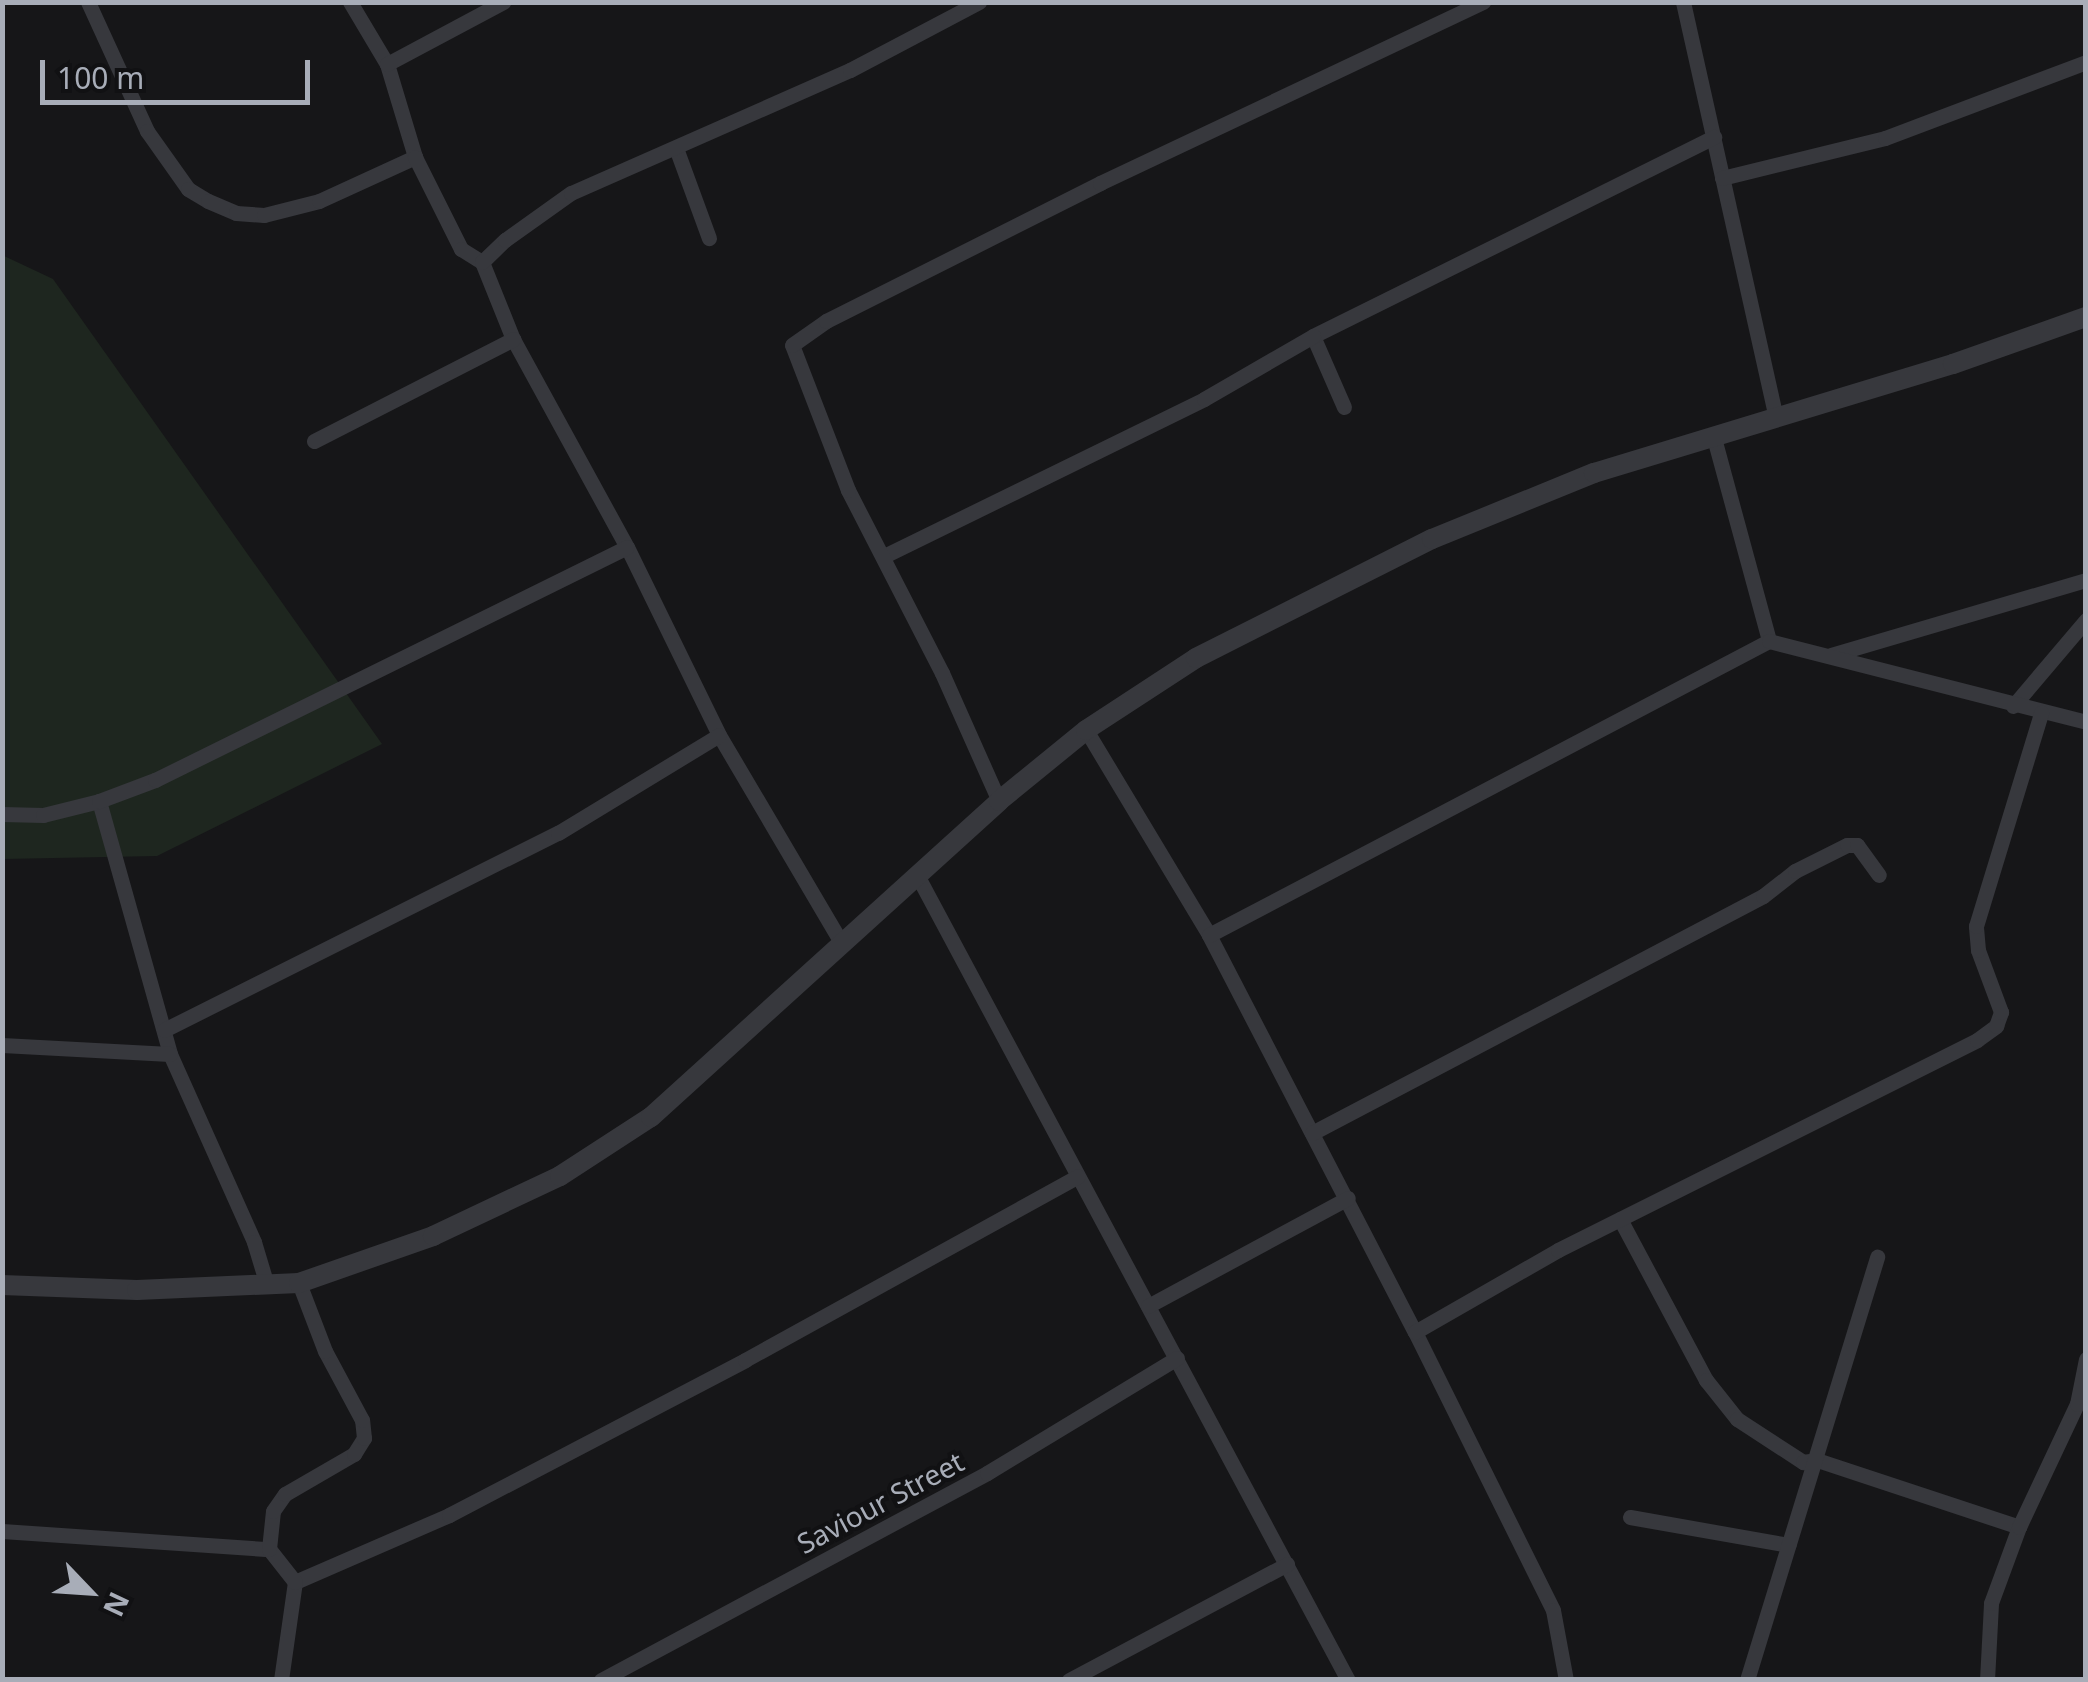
<!DOCTYPE html>
<style>
body{margin:0}
#map{position:relative;width:2088px;height:1682px;overflow:hidden;background:#161618;font-family:"Noto Sans",sans-serif}
div>[style]{position:absolute}
.green>*{inset:0;background:#1e261f}
.minor>*{height:15px;margin:-7.5px;padding:0 7.5px;transform-origin:7.5px;border-radius:7.5px;background:#37383d}
.tertiary>*{height:20px;margin:-10px;padding:0 10px;transform-origin:10px;border-radius:10px;background:#37383d}
span{translate:-50% -50%;white-space:nowrap;text-align:center;line-height:1.15;-webkit-text-stroke:8px #111113;paint-order:stroke}
.street-label{font-size:28px;color:#a8adb8}
.frame{position:absolute;inset:0;border:5px solid #a8adb8;pointer-events:none}
.north{position:absolute;left:40px;top:1542px;width:100px;height:100px;-webkit-text-stroke:8px #111113;paint-order:stroke;rotate:115deg;font-size:28px;font-weight:700;line-height:40px;text-align:center;color:#a8adb8}
.north::after{content:'';display:block;margin:auto;width:35px;height:45px;background:#a8adb8;clip-path:polygon(50% 0,100% 100%,50% 72%,0 100%)}
.scale{position:absolute;left:40px;top:60px;width:270px;height:45px;box-sizing:border-box;border:5px solid #a8adb8;border-top:0;padding-left:12px;font-size:30px;line-height:35px;white-space:nowrap;color:#a8adb8;-webkit-text-stroke:8px #111113;paint-order:stroke}
</style>
<div id="map">
<div class="green">
<div style="clip-path:polygon(2px 255px,53px 279px,382px 744px,157px 856px,3px 859px)"></div>
</div>
<div class="minor">
<div style="left:88px;top:2px;width:142px;rotate:65.4deg"></div>
<div style="left:147px;top:131px;width:71px;rotate:54.7deg"></div>
<div style="left:188px;top:189px;width:23px;rotate:31deg"></div>
<div style="left:208px;top:201px;width:30px;rotate:23deg"></div>
<div style="left:236px;top:213px;width:28px;rotate:4deg"></div>
<div style="left:264px;top:215px;width:57px;rotate:-14.3deg"></div>
<div style="left:319px;top:201px;width:106px;rotate:-24.6deg"></div>
<div style="left:350px;top:2px;width:72px;rotate:59.2deg"></div>
<div style="left:387px;top:64px;width:97px;rotate:73.2deg"></div>
<div style="left:415px;top:157px;width:103px;rotate:63.4deg"></div>
<div style="left:461px;top:249px;width:25px;rotate:32deg"></div>
<div style="left:482px;top:262px;width:83px;rotate:68.1deg"></div>
<div style="left:513px;top:339px;width:237px;rotate:61.3deg"></div>
<div style="left:627px;top:547px;width:209px;rotate:63.9deg"></div>
<div style="left:719px;top:735px;width:243px;rotate:59.5deg"></div>
<div style="left:1683px;top:2px;width:426px;rotate:77.4deg"></div>
<div style="left:387px;top:64px;width:132px;rotate:-28.1deg"></div>
<div style="left:676px;top:148px;width:96px;rotate:69.9deg"></div>
<div style="left:1722px;top:178px;width:168px;rotate:-13.8deg"></div>
<div style="left:1885px;top:138px;width:215px;rotate:-20.7deg"></div>
<div style="left:482px;top:262px;width:32px;rotate:-44deg"></div>
<div style="left:505px;top:240px;width:81px;rotate:-35.5deg"></div>
<div style="left:571px;top:193px;width:305px;rotate:-23.8deg"></div>
<div style="left:850px;top:70px;width:146px;rotate:-27.8deg"></div>
<div style="left:1344px;top:407px;width:77px;rotate:-113.6deg"></div>
<div style="left:1313px;top:336px;width:448px;rotate:-26.4deg"></div>
<div style="left:1714px;top:438px;width:210px;rotate:74.8deg"></div>
<div style="left:314px;top:441px;width:224px;rotate:-27.1deg"></div>
<div style="left:884px;top:556px;width:356px;rotate:-26.1deg"></div>
<div style="left:1204px;top:399px;width:126px;rotate:-30deg"></div>
<div style="left:1831px;top:655px;width:266px;rotate:-16.4deg"></div>
<div style="left:2013px;top:706px;width:113px;rotate:-49.7deg"></div>
<div style="left:1086px;top:730px;width:239px;rotate:59deg"></div>
<div style="left:1209px;top:935px;width:447px;rotate:62.6deg"></div>
<div style="left:1415px;top:1332px;width:310px;rotate:63.6deg"></div>
<div style="left:1553px;top:1610px;width:71px;rotate:79.5deg"></div>
<div style="left:99px;top:801px;width:263px;rotate:74.3deg"></div>
<div style="left:170px;top:1054px;width:206px;rotate:65.9deg"></div>
<div style="left:254px;top:1242px;width:45px;rotate:73.2deg"></div>
<div style="left:999px;top:801px;width:140px;rotate:-114deg"></div>
<div style="left:942px;top:673px;width:206px;rotate:-117.2deg"></div>
<div style="left:848px;top:490px;width:155px;rotate:-111.1deg"></div>
<div style="left:792px;top:345px;width:42px;rotate:-35.2deg"></div>
<div style="left:826px;top:321px;width:307px;rotate:-26.7deg"></div>
<div style="left:1100px;top:183px;width:424px;rotate:-25.3deg"></div>
<div style="left:2px;top:814px;width:41px;rotate:1.4deg"></div>
<div style="left:43px;top:815px;width:58px;rotate:-14deg"></div>
<div style="left:99px;top:801px;width:60px;rotate:-20.6deg"></div>
<div style="left:155px;top:780px;width:526px;rotate:-26.27deg"></div>
<div style="left:917px;top:875px;width:913px;rotate:61.84deg"></div>
<div style="left:1209px;top:935px;width:632px;rotate:-27.7deg"></div>
<div style="left:1769px;top:641px;width:327px;rotate:14.3deg"></div>
<div style="left:164px;top:1030px;width:441px;rotate:-26.6deg"></div>
<div style="left:558px;top:833px;width:188px;rotate:-31.3deg"></div>
<div style="left:2px;top:1045px;width:168px;rotate:3.1deg"></div>
<div style="left:1312px;top:1133px;width:509px;rotate:-27.72deg"></div>
<div style="left:1763px;top:896px;width:41px;rotate:-38deg"></div>
<div style="left:1795px;top:871px;width:58px;rotate:-26.6deg"></div>
<div style="left:1847px;top:845px;width:10px"></div>
<div style="left:1857px;top:845px;width:37px;rotate:54deg"></div>
<div style="left:1620px;top:1219px;width:183px;rotate:61.9deg"></div>
<div style="left:1706px;top:1380px;width:50px;rotate:51.5deg"></div>
<div style="left:1737px;top:1419px;width:79px;rotate:33.1deg"></div>
<div style="left:1803px;top:1462px;width:14px;rotate:-8deg"></div>
<div style="left:1817px;top:1460px;width:213px;rotate:18.3deg"></div>
<div style="left:1148px;top:1306px;width:227px;rotate:-28.4deg"></div>
<div style="left:1415px;top:1332px;width:165px;rotate:-29.8deg"></div>
<div style="left:1558px;top:1250px;width:469px;rotate:-26.6deg"></div>
<div style="left:1977px;top:1040px;width:24px;rotate:-36deg"></div>
<div style="left:1996px;top:1026px;width:15px;rotate:-70deg"></div>
<div style="left:2001px;top:1012px;width:66px;rotate:-110.4deg"></div>
<div style="left:1978px;top:950px;width:24px;rotate:-95deg"></div>
<div style="left:1976px;top:926px;width:223px;rotate:-73deg"></div>
<div style="left:1630px;top:1517px;width:161px;rotate:10deg"></div>
<div style="left:2px;top:1531px;width:268px;rotate:3.9deg"></div>
<div style="left:295px;top:1582px;width:168px;rotate:-23.5deg"></div>
<div style="left:449px;top:1515px;width:334px;rotate:-27.6deg"></div>
<div style="left:745px;top:1360px;width:380px;rotate:-28.9deg"></div>
<div style="left:281px;top:1680px;width:99px;rotate:-81.9deg"></div>
<div style="left:295px;top:1582px;width:42px;rotate:-128.2deg"></div>
<div style="left:269px;top:1549px;width:38px;rotate:-84deg"></div>
<div style="left:273px;top:1511px;width:21px;rotate:-55deg"></div>
<div style="left:285px;top:1494px;width:80px;rotate:-30.1deg"></div>
<div style="left:354px;top:1454px;width:19px;rotate:-58deg"></div>
<div style="left:364px;top:1438px;width:18px;rotate:-96deg"></div>
<div style="left:362px;top:1420px;width:78px;rotate:-118.2deg"></div>
<div style="left:325px;top:1351px;width:73px;rotate:-110.9deg"></div>
<div style="left:601px;top:1680px;width:438px;rotate:-28.2deg"></div>
<div style="left:987px;top:1473px;width:222px;rotate:-31.2deg"></div>
<div style="left:1069px;top:1680px;width:247px;rotate:-28deg"></div>
<div style="left:1747px;top:1680px;width:443px;rotate:-72.9deg"></div>
<div style="left:1987px;top:1680px;width:77px;rotate:-87deg"></div>
<div style="left:1991px;top:1603px;width:81px;rotate:-69.8deg"></div>
<div style="left:2019px;top:1527px;width:136px;rotate:-64.8deg"></div>
<div style="left:2077px;top:1404px;width:46px;rotate:-78.7deg"></div>
</div>
<div class="tertiary">
<div style="left:2px;top:1285px;width:135px;rotate:2.1deg"></div>
<div style="left:137px;top:1290px;width:162px;rotate:-2.5deg"></div>
<div style="left:299px;top:1283px;width:142px;rotate:-19.3deg"></div>
<div style="left:433px;top:1236px;width:140px;rotate:-25.3deg"></div>
<div style="left:560px;top:1176px;width:108px;rotate:-33deg"></div>
<div style="left:651px;top:1117px;width:470px;rotate:-42.2deg"></div>
<div style="left:999px;top:801px;width:112px;rotate:-39.2deg"></div>
<div style="left:1086px;top:730px;width:131px;rotate:-33.2deg"></div>
<div style="left:1196px;top:658px;width:264px;rotate:-26.8deg"></div>
<div style="left:1432px;top:539px;width:175px;rotate:-22.2deg"></div>
<div style="left:1594px;top:473px;width:375px;rotate:-16.9deg"></div>
<div style="left:1953px;top:364px;width:141px;rotate:-19.5deg"></div>
</div>
<div class="street-label">
<span style="left:880px;top:1502px;rotate:-28deg">Saviour Street</span>
</div>
<div class="frame"></div>
<div class="north">N</div>
<div class="scale">100 m</div>
</div>
